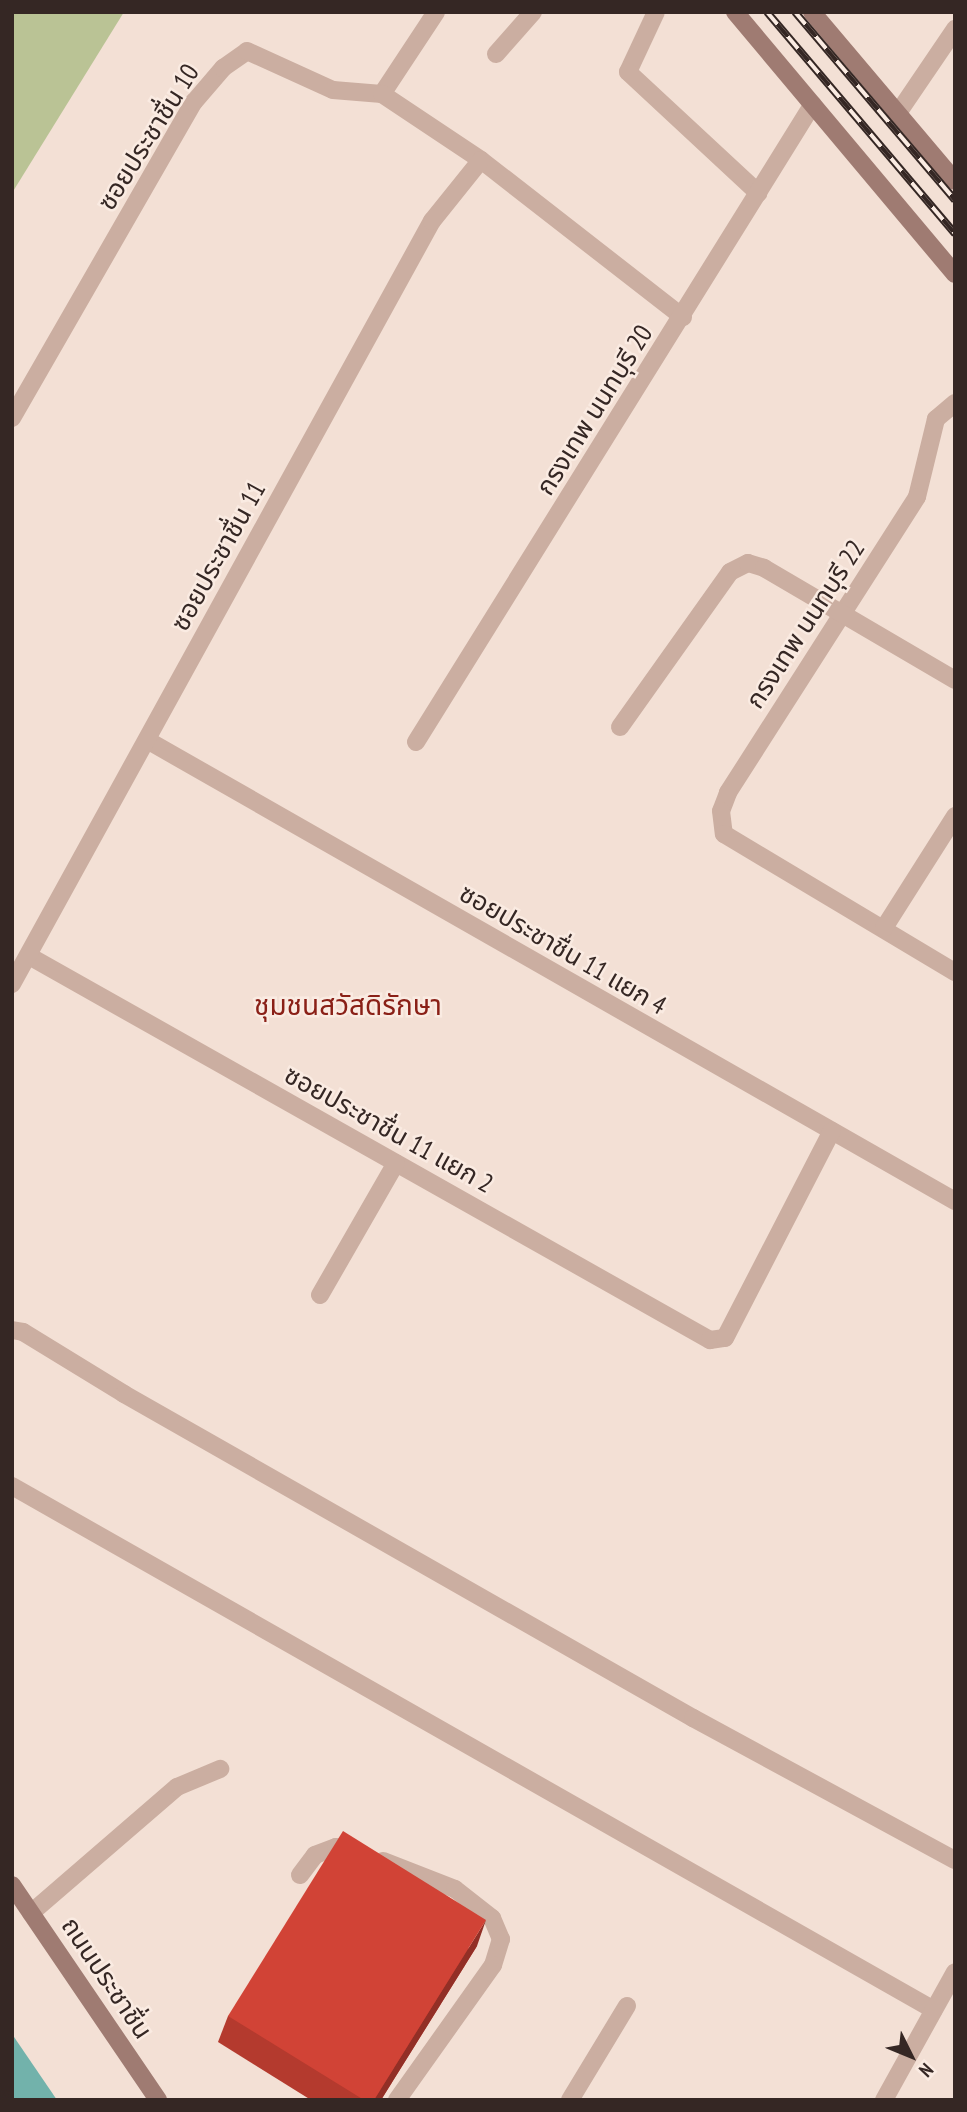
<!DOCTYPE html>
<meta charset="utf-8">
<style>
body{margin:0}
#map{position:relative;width:967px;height:2112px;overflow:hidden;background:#f3e0d5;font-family:"PT Sans Narrow","Noto Sans Thai",sans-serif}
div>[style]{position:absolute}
.green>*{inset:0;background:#bac395}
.water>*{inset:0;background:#72b2ab}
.minor>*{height:18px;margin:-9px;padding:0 9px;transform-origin:9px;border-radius:9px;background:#cbaea1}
.secondary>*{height:18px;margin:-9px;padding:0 9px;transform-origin:9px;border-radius:9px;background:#9f7b72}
.rail>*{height:8px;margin-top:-4px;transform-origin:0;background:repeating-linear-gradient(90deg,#faebe2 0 16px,#352724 0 32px);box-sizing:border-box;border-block:2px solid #352724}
.wall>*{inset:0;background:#b43a2e}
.shaded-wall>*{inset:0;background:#922f26}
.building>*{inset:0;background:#d14336}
span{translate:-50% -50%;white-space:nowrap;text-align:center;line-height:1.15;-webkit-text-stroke:5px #faebe2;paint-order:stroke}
.street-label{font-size:26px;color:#352724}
.neighbourhood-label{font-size:28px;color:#8a2017}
.frame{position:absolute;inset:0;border:14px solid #352724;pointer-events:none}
.north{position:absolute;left:876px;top:2021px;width:70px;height:70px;-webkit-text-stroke:5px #faebe2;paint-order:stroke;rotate:133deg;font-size:19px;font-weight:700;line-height:28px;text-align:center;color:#352724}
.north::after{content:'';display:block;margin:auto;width:24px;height:32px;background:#352724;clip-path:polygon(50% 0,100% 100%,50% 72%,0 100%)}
</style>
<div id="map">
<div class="green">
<div style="clip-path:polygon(12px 12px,124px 12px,12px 193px)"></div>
</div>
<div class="water">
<div style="clip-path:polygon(12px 2034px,57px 2100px,12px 2100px)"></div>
</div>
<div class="minor">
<div style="left:656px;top:12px;width:66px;rotate:115deg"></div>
<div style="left:628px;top:72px;width:178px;rotate:42.9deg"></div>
<div style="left:496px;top:54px;width:56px;rotate:-48.6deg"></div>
<div style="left:382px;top:94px;width:98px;rotate:-56.6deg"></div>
<div style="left:898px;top:113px;width:102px;rotate:-55.8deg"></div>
<div style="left:955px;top:403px;width:25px;rotate:140deg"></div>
<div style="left:936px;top:419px;width:80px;rotate:103.7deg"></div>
<div style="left:917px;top:497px;width:351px;rotate:122.6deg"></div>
<div style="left:728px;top:793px;width:19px;rotate:111deg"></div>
<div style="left:721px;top:811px;width:23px;rotate:83deg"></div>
<div style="left:724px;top:834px;width:269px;rotate:30.9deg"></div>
<div style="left:12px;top:418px;width:365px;rotate:-60.1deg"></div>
<div style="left:194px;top:102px;width:45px;rotate:-49.5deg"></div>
<div style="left:223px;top:68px;width:29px;rotate:-35deg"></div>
<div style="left:247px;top:51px;width:94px;rotate:24.4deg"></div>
<div style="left:333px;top:90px;width:49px;rotate:4.7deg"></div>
<div style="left:382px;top:94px;width:119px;rotate:33.7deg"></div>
<div style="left:481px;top:160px;width:256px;rotate:37.9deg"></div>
<div style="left:620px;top:727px;width:190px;rotate:-54.6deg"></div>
<div style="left:730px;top:572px;width:20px;rotate:-27deg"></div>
<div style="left:748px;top:563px;width:17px;rotate:17deg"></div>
<div style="left:764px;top:568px;width:221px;rotate:30.4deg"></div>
<div style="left:147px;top:740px;width:930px;rotate:29.71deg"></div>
<div style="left:416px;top:742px;width:751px;rotate:-58.11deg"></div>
<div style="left:884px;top:928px;width:133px;rotate:-57.6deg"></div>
<div style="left:29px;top:956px;width:782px;rotate:29.42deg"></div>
<div style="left:710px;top:1340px;width:15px;rotate:-8deg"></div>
<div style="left:725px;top:1338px;width:233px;rotate:-62.7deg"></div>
<div style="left:12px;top:984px;width:871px;rotate:-61.17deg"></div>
<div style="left:432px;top:221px;width:78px;rotate:-51.2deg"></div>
<div style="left:320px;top:1295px;width:152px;rotate:-60.1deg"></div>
<div style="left:12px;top:1330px;width:11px;rotate:10deg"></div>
<div style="left:23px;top:1332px;width:119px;rotate:31.5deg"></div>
<div style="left:124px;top:1394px;width:655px;rotate:29.66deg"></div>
<div style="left:693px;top:1718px;width:298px;rotate:28.5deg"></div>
<div style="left:12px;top:1486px;width:1060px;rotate:29.61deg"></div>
<div style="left:383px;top:1861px;width:77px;rotate:21.3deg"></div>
<div style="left:455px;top:1889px;width:47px;rotate:38.1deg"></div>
<div style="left:492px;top:1918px;width:23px;rotate:67deg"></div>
<div style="left:501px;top:1939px;width:27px;rotate:107deg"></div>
<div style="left:493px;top:1965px;width:166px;rotate:125.4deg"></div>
<div style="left:300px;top:1875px;width:25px;rotate:-53deg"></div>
<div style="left:315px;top:1855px;width:22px;rotate:-21deg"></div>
<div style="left:336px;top:1847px;width:18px;rotate:13deg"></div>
<div style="left:31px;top:1913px;width:193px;rotate:-40.8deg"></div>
<div style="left:177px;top:1787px;width:47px;rotate:-22.7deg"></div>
<div style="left:570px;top:2100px;width:110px;rotate:-58.8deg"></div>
<div style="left:884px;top:2100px;width:146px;rotate:-61deg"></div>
</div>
<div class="secondary">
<div style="left:735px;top:12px;width:342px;rotate:50deg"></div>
<div style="left:812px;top:12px;width:221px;rotate:49.8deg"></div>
<div style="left:12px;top:1885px;width:260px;rotate:55.8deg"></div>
</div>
<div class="rail">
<div style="left:767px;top:12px;width:291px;rotate:49.7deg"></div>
<div style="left:795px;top:12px;width:247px;rotate:49.6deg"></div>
</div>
<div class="wall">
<div style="clip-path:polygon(477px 1946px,381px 2100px,311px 2100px,218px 2042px,228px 2016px)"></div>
</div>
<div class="shaded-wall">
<div style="clip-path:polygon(486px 1920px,477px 1946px,381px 2100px,374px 2100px)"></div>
</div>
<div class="building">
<div style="clip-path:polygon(343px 1831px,486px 1920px,374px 2100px,364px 2100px,228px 2016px)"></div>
</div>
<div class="street-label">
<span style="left:148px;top:137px;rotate:-58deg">ซอยประชาชื่น 10</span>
<span style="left:594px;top:410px;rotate:-58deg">กรงเทพ นนทบุรี 20</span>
<span style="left:218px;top:556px;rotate:-61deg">ซอยประชาชื่น 11</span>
<span style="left:805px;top:624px;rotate:-57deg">กรงเทพ นนทบุรี 22</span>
<span style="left:563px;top:949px;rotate:30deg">ซอยประชาชื่น 11 แยก 4</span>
<span style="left:389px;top:1129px;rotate:29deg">ซอยประชาชื่น 11 แยก 2</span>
<span style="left:107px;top:1978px;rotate:56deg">ถนนประชาชื่น</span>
</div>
<div class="neighbourhood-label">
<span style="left:348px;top:1005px">ชุมชนสวัสดิรักษา</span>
</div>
<div class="frame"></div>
<div class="north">N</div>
</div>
